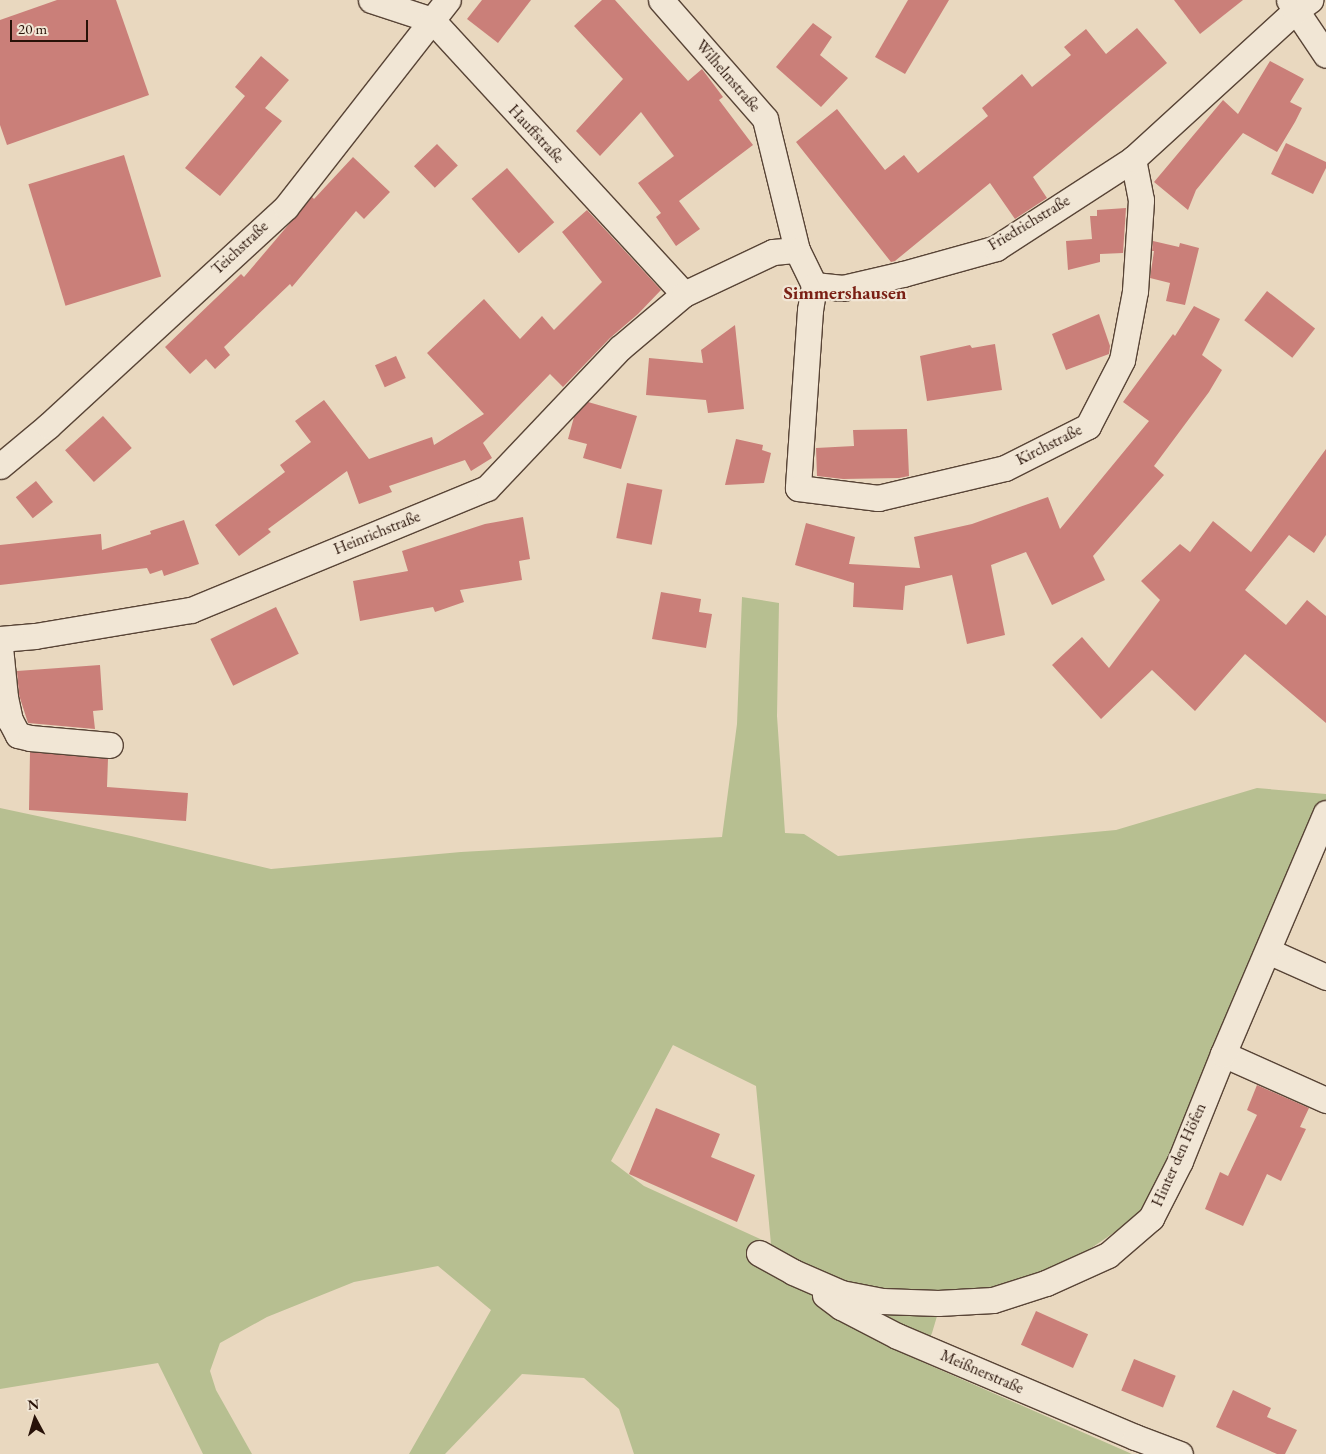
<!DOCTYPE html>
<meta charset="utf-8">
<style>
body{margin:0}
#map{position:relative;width:1326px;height:1454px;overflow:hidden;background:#e9d8bf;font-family:"EB Garamond",serif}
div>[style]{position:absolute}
.green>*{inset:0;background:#b7bf91}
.building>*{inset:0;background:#ca7f79;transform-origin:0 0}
.roads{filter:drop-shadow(1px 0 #584436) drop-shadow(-1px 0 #584436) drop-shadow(0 1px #584436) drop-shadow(0 -1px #584436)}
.minor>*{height:25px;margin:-12.5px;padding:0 12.5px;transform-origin:12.5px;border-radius:12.5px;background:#f1e6d5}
span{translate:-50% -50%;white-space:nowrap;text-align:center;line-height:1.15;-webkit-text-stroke:4.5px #f1e6d5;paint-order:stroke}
.street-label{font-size:16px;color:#281208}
.quarter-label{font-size:19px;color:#7a1f14;font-weight:700}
.north{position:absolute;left:10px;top:1394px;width:50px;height:50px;-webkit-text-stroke:4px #f1e6d5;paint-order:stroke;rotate:354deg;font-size:14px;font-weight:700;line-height:20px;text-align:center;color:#281208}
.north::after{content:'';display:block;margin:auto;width:18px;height:22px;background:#281208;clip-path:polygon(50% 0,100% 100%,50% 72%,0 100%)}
.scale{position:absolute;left:10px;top:20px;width:78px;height:22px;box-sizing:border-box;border:2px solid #281208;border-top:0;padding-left:6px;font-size:15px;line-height:18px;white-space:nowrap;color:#281208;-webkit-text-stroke:4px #f1e6d5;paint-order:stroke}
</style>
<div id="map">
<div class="green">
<div style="clip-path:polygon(evenodd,742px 597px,779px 603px,777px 716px,785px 833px,804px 834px,838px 856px,1116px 830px,1257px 788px,1326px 794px,1326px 808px,1154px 1194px,1137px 1217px,1075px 1259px,1003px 1293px,943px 1296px,932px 1333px,920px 1361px,1132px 1454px,634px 1454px,619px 1409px,584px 1378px,522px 1374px,445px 1454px,409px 1454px,491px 1310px,438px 1266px,354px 1282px,267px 1317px,220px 1343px,210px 1371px,216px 1390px,252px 1454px,203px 1454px,158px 1363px,0 1389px,0 808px,131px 836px,271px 869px,461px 852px,722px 837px,737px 724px,742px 597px,673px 1045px,756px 1086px,771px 1244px,644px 1186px,611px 1161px,673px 1045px)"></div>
</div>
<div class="building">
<div style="clip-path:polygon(57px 0,116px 0,149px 95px,7px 145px,0 125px,0 20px)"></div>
<div style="clip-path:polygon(482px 0,531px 0,498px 43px,467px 19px)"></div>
<div style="clip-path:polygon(602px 0,615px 0,688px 81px,702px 69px,723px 97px,719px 100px,753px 145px,679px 201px,700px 229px,676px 246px,656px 217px,661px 213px,638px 183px,674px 156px,641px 112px,600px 156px,576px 131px,623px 79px,574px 26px)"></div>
<div style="clip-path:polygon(908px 0,949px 0,905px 74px,875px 57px)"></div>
<div style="clip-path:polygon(1174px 0,1243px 0,1200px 34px)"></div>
<div style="clip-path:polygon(813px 23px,832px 37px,820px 55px,848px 78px,821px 107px,776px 67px)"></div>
<div style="clip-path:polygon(1137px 28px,1167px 63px,1033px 177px,1047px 198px,1015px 219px,990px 183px,895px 261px,891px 262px,796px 142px,837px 109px,885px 170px,904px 155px,918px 173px,988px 116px,982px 108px,1022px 74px,1032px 87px,1071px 55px,1064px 47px,1086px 29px,1106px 54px)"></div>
<div style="clip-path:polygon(261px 56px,289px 80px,265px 108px,282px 121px,220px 196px,185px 168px,245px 96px,235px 87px)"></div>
<div style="clip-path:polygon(1270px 61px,1304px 79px,1290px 102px,1302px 108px,1295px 122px,1277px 152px,1243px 133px,1196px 190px,1188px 210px,1154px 182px,1223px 100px,1238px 114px)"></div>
<div style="clip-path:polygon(1286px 143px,1326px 162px,1326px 168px,1313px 194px,1271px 174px)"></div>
<div style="left:437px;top:144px;width:30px;height:32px;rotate:46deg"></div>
<div style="left:124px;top:155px;width:127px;height:100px;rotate:73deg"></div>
<div style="clip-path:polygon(353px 157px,390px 192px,364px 219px,356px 211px,292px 287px,290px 284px,224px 347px,230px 355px,215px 369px,206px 359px,190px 374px,165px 347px,241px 274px,244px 277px,312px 197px,314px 199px)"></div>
<div style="left:507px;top:168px;width:72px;height:47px;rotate:49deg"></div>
<div style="clip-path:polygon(1126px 208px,1123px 253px,1100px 254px,1100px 262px,1068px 270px,1066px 241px,1092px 239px,1090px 216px,1097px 216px,1097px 210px)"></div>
<div style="clip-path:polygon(587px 210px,661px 290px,638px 314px,610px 338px,563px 387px,550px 374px,483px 443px,492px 458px,471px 471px,465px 460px,389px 486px,392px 492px,359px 504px,347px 471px,268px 529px,271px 532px,239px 556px,215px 525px,285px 472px,280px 465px,311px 442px,295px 421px,324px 400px,369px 459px,432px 437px,434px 445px,484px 414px,427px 353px,484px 299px,520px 339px,542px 316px,554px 330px,602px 282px,562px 232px)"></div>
<div style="clip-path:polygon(1153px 241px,1179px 247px,1180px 243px,1199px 248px,1185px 305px,1166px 301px,1170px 283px,1150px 278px,1154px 251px,1152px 251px)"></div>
<div style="left:1267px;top:291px;width:61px;height:37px;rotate:38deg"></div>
<div style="clip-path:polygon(1194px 306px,1220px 319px,1202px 355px,1222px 370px,1209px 392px,1154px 466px,1164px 475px,1093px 556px,1105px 580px,1052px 605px,1026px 552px,991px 565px,1005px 635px,967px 644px,952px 575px,905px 586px,903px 610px,853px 607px,854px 583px,795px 565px,806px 523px,855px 537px,849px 564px,920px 568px,914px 537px,972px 524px,1048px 497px,1060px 529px,1149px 421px,1123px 402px,1173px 334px,1175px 336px)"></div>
<div style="clip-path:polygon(1099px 314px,1110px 346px,1109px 354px,1066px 370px,1052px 334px)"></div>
<div style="clip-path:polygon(735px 325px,744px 409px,708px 413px,706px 400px,646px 395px,649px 358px,703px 363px,701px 350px)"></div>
<div style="clip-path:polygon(995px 344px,1002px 390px,927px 401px,920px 356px,970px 345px,972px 348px)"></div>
<div style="left:396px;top:356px;width:24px;height:23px;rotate:66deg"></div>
<div style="clip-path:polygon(588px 402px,637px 416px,621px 469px,583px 458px,587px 444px,568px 439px,574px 417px)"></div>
<div style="left:103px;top:416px;width:43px;height:51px;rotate:48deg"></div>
<div style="clip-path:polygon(907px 429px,909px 476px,899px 478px,843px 479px,817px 476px,816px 448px,854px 446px,853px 430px)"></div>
<div style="clip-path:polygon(736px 439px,763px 445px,762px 450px,771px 453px,764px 483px,725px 485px)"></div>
<div style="clip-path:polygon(1326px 449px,1326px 535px,1314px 553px,1289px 535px,1245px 590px,1286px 625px,1307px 600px,1326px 616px,1326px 723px,1245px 654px,1195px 711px,1152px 670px,1101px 719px,1052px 665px,1082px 637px,1109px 668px,1160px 600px,1141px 581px,1180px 544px,1190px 552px,1213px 521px,1251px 552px)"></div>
<div style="left:36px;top:481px;width:27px;height:26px;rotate:51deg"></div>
<div style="left:627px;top:483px;width:36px;height:56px;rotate:11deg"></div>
<div style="clip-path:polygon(523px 517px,530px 559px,519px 561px,522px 580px,460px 590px,464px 602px,435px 612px,433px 607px,360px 621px,353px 581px,408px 571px,402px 551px,485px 524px)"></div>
<div style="clip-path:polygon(184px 520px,199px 564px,164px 576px,162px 570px,150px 574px,147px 568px,0 585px,0 545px,101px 534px,102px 550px,151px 534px,150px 531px)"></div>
<div style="clip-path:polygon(661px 592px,701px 599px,699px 612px,712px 614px,706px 648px,652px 639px)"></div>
<div style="left:276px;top:607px;width:52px;height:73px;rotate:64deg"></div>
<div style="clip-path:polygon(100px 665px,103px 710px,93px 711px,95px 729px,28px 723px,19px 695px,17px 671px)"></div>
<div style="clip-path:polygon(30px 752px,108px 759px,107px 787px,188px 793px,186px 821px,29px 810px)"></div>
<div style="clip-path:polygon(1257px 1085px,1309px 1108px,1300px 1127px,1306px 1129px,1281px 1181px,1267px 1174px,1243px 1226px,1205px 1209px,1220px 1172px,1228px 1176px,1257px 1115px,1247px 1110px)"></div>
<div style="clip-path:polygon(656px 1108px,720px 1134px,711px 1157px,755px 1175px,737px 1222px,629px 1174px)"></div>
<div style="left:1036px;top:1311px;width:57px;height:37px;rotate:24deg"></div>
<div style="left:1134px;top:1359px;width:45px;height:34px;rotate:22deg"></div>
<div style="clip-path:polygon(1233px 1390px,1271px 1408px,1267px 1417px,1297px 1430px,1285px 1454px,1277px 1454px,1216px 1427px)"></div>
</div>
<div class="roads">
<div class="minor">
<div style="left:371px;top:0;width:64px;rotate:18.2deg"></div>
<div style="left:432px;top:20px;width:372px;rotate:47.4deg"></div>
<div style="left:661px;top:0;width:158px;rotate:48.8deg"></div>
<div style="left:765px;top:119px;width:135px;rotate:76.3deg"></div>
<div style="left:1289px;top:0;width:66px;rotate:56.1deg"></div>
<div style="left:814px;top:285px;width:25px;rotate:99deg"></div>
<div style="left:810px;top:310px;width:178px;rotate:93.9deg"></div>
<div style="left:798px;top:488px;width:81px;rotate:7.1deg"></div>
<div style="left:878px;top:498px;width:130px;rotate:-13.3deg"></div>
<div style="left:1005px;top:468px;width:93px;rotate:-26.8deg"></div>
<div style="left:1088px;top:426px;width:74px;rotate:-62.7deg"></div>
<div style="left:1122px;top:360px;width:70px;rotate:-79.3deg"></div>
<div style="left:1135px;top:291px;width:91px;rotate:-86.2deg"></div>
<div style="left:1141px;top:200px;width:42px;rotate:-101deg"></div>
<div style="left:0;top:466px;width:62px;rotate:-39.8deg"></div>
<div style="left:48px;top:426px;width:323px;rotate:-42.6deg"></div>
<div style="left:286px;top:207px;width:263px;rotate:-52deg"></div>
<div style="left:0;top:639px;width:35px;rotate:-5deg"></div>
<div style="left:35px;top:636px;width:158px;rotate:-9.5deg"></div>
<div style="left:191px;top:610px;width:320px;rotate:-22.4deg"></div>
<div style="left:487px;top:488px;width:193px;rotate:-46.5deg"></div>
<div style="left:620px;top:348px;width:84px;rotate:-40.2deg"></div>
<div style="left:684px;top:294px;width:98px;rotate:-25.3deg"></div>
<div style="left:773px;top:252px;width:24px;rotate:-5deg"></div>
<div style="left:797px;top:250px;width:39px;rotate:64deg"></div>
<div style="left:814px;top:285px;width:29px;rotate:6deg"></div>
<div style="left:843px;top:288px;width:62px;rotate:-13.1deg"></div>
<div style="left:903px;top:274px;width:97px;rotate:-15.6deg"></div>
<div style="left:996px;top:248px;width:163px;rotate:-33deg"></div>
<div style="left:1133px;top:159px;width:219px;rotate:-42.4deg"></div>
<div style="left:1295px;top:11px;width:19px;rotate:-36deg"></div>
<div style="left:0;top:647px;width:50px;rotate:84.3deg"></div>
<div style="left:5px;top:697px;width:24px;rotate:78deg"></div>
<div style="left:10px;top:720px;width:17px;rotate:62deg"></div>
<div style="left:18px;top:735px;width:12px;rotate:14deg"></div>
<div style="left:30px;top:738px;width:80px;rotate:5deg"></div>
<div style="left:1268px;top:951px;width:64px;rotate:24.1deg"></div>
<div style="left:1223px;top:1054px;width:113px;rotate:24.1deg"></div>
<div style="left:759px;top:1253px;width:39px;rotate:29deg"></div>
<div style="left:793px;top:1272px;width:52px;rotate:23.6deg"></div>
<div style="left:841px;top:1293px;width:42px;rotate:11deg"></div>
<div style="left:882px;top:1301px;width:56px;rotate:2deg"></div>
<div style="left:938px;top:1303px;width:55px;rotate:-3.1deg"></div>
<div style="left:993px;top:1300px;width:56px;rotate:-17.8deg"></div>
<div style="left:1046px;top:1283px;width:68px;rotate:-24.3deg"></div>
<div style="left:1108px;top:1255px;width:57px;rotate:-40.7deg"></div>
<div style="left:1151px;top:1218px;width:64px;rotate:-63deg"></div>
<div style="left:1180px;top:1161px;width:115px;rotate:-68.1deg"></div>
<div style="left:1223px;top:1054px;width:262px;rotate:-66.9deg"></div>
<div style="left:825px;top:1295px;width:20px;rotate:37deg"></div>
<div style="left:841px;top:1307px;width:63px;rotate:27.4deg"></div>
<div style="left:897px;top:1336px;width:259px;rotate:23deg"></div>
<div style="left:1135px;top:1437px;width:48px;rotate:20.7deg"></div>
</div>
</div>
<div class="street-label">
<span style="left:728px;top:76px;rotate:49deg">Wilhelmstraße</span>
<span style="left:536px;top:134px;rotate:47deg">Hauffstraße</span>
<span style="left:1029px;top:223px;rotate:-31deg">Friedrichstraße</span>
<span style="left:240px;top:248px;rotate:-43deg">Teichstraße</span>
<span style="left:1049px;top:445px;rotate:-27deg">Kirchstraße</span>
<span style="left:377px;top:533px;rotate:-22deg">Heinrichstraße</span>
<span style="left:1179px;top:1155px;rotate:-66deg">Hinter den Höfen</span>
<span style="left:982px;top:1372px;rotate:23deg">Meißnerstraße</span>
</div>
<div class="quarter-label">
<span style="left:845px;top:293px">Simmershausen</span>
</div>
<div class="north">N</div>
<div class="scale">20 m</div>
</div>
